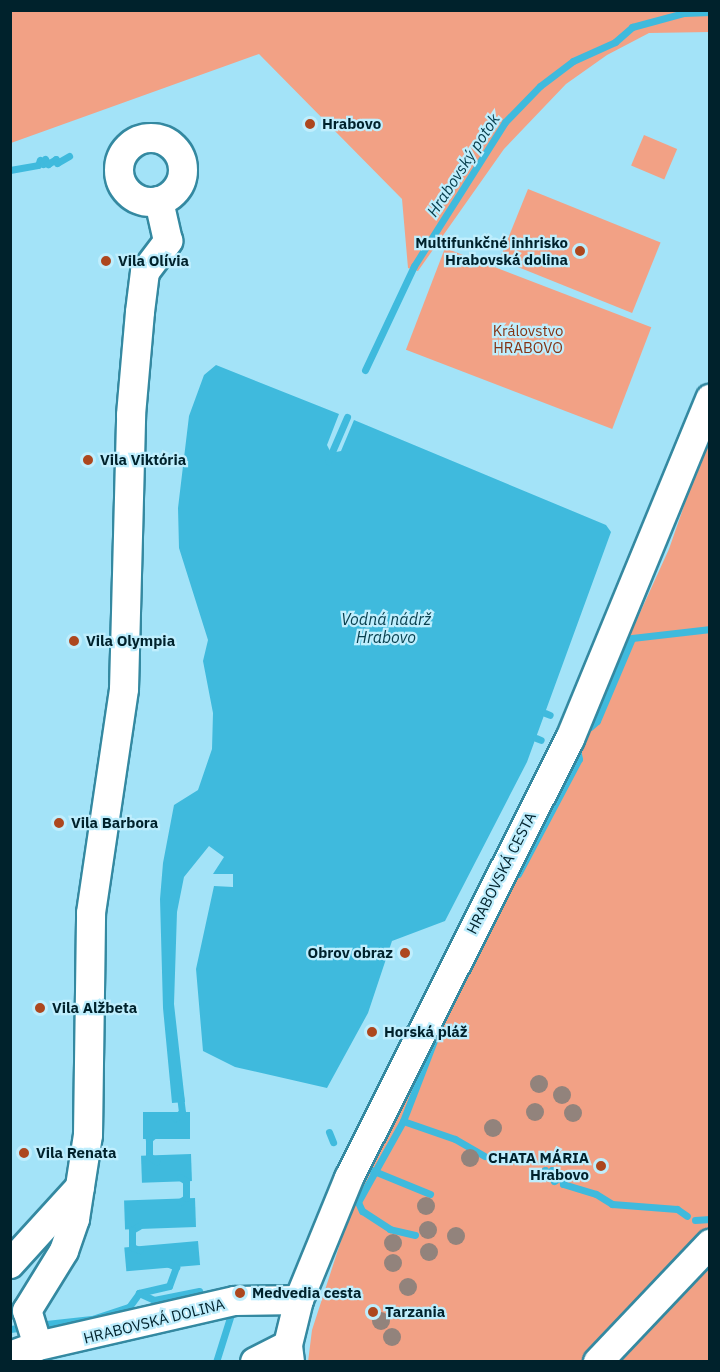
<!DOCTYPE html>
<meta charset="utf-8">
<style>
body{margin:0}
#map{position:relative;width:720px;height:1372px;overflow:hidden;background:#a3e3f8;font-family:"IBM Plex Sans",sans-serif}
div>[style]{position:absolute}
.green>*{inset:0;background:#f2a185;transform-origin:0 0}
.water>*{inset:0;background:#3fbadd;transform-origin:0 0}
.stream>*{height:7px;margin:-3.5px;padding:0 3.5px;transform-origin:3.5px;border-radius:3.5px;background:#3fbadd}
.roads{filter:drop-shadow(2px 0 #3489a1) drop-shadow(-2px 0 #3489a1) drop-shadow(0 2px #3489a1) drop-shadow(0 -2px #3489a1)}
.minor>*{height:28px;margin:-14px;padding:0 14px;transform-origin:14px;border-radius:14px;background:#fff}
.minor>.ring{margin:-14px;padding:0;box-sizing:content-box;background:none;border:28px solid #fff;border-radius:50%}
.trees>*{width:18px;height:18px;margin:-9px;border-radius:50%;background:#92837c}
.dots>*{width:16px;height:16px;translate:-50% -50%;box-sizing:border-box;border:3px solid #bfeefd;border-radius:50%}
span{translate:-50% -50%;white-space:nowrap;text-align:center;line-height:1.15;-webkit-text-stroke:4.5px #bfeefd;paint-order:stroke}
.poi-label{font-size:15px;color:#00222c;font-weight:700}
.left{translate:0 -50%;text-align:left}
.right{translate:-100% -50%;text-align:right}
.park-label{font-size:15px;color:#843516}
.street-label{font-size:15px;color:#00222c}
.water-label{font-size:16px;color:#09404f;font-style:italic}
.frame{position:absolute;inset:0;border:12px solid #00222c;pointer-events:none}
</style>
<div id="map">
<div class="green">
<div style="clip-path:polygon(11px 10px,709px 10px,710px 32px,649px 33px,607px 55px,566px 84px,504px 149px,418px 271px,408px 268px,402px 199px,259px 54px,11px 143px)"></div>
<div style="left:644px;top:135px;width:36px;height:33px;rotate:23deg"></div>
<div style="left:528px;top:189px;width:143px;height:76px;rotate:22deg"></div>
<div style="left:445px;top:248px;width:221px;height:109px;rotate:21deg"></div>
<div style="clip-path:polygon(709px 434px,709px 1361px,308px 1362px,312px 1330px,361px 1179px,567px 773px,669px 549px)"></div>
</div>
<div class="water">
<div style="clip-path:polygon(216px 365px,339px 414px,327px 445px,331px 453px,341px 451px,354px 420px,606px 525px,611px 532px,527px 762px,445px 921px,392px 941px,368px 1013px,327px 1088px,235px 1067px,203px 1051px,196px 969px,214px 886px,233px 887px,233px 874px,213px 874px,224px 857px,209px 846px,184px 877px,177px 912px,174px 1004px,185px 1102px,172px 1103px,163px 1008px,160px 899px,163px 863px,174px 805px,198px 790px,212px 749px,213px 713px,203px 661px,208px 640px,179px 548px,178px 508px,189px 416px,204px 375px)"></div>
<div style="left:143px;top:1112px;width:47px;height:27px"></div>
<div style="left:191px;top:1154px;width:27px;height:50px;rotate:88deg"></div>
<div style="left:195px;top:1198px;width:29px;height:71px;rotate:88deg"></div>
<div style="left:198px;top:1241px;width:24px;height:74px;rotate:85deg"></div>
</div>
<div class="stream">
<div style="left:10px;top:170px;width:28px;rotate:-10deg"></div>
<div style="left:38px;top:165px;width:5px;rotate:-68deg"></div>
<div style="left:40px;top:160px;width:5px;rotate:53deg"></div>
<div style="left:43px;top:164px;width:5px;rotate:-68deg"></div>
<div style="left:45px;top:159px;width:6px;rotate:59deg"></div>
<div style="left:48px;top:164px;width:9px;rotate:-32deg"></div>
<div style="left:56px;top:159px;width:4px;rotate:76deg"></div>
<div style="left:57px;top:163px;width:14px;rotate:-30deg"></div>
<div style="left:365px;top:370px;width:115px;rotate:-64.8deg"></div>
<div style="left:414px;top:266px;width:170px;rotate:-57.7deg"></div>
<div style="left:505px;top:122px;width:50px;rotate:-45.8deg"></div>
<div style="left:540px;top:86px;width:41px;rotate:-37.1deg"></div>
<div style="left:573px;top:61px;width:46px;rotate:-24.3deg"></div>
<div style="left:615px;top:42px;width:23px;rotate:-41deg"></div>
<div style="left:632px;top:27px;width:54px;rotate:-15.1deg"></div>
<div style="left:684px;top:13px;width:26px;rotate:-2deg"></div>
<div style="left:328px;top:461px;width:48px;rotate:-66.6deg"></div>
<div style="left:545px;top:713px;width:5px;rotate:22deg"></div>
<div style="left:590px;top:727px;width:9px;rotate:-41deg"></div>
<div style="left:597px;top:721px;width:90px;rotate:-67.1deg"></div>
<div style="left:632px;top:638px;width:79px;rotate:-6.6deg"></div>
<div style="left:536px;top:738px;width:5px;rotate:22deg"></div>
<div style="left:518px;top:874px;width:130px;rotate:-62.1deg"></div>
<div style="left:579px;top:759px;width:5px;rotate:-101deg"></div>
<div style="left:175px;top:1118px;width:9px;rotate:-41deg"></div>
<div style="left:182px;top:1112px;width:16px;rotate:-97deg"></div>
<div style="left:403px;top:1121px;width:55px;rotate:19.1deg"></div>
<div style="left:455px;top:1139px;width:34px;rotate:30deg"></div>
<div style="left:329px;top:1132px;width:11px;rotate:68deg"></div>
<div style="left:155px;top:1134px;width:8px;rotate:140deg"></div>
<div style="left:149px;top:1139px;width:17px;rotate:90deg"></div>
<div style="left:149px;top:1156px;width:9px;rotate:36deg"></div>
<div style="left:369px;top:1169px;width:66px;rotate:22.3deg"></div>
<div style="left:538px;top:1176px;width:9px;rotate:-41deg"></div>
<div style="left:545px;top:1170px;width:7px;rotate:82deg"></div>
<div style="left:546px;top:1177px;width:9px;rotate:-49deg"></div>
<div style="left:552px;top:1170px;width:11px;rotate:80deg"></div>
<div style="left:554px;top:1181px;width:9px;rotate:-32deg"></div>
<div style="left:562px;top:1176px;width:8px;rotate:83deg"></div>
<div style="left:563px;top:1184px;width:34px;rotate:17deg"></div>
<div style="left:596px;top:1194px;width:19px;rotate:32deg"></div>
<div style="left:612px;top:1204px;width:65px;rotate:4.4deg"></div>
<div style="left:677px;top:1209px;width:12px;rotate:35deg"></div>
<div style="left:180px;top:1202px;width:7px;rotate:-34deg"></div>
<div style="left:186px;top:1198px;width:17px;rotate:-90deg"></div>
<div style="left:186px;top:1181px;width:7px;rotate:-146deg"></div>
<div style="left:695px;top:1220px;width:15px;rotate:-4deg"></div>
<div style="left:139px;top:1226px;width:8px;rotate:150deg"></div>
<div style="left:132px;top:1230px;width:17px;rotate:90deg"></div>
<div style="left:132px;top:1247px;width:8px;rotate:23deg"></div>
<div style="left:415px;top:1235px;width:26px;rotate:-167deg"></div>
<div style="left:390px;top:1229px;width:33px;rotate:-147deg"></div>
<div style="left:362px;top:1211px;width:10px;rotate:-114deg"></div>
<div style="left:358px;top:1202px;width:93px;rotate:-60.9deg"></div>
<div style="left:403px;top:1121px;width:94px;rotate:-68.9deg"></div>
<div style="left:169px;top:1264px;width:8px;rotate:23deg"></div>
<div style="left:176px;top:1267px;width:20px;rotate:110deg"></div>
<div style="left:169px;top:1286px;width:31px;rotate:167deg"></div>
<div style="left:139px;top:1293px;width:17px;rotate:25deg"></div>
<div style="left:154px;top:1300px;width:46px;rotate:-11.3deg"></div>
<div style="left:37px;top:1325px;width:55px;rotate:-6.2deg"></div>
<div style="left:92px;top:1319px;width:39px;rotate:-18deg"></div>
<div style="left:129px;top:1307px;width:17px;rotate:-54deg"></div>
<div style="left:10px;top:1329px;width:16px;rotate:-7deg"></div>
<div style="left:216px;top:1362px;width:53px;rotate:-72.6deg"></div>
</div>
<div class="roads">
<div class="minor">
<div class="ring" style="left:119px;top:138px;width:36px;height:36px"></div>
<div style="left:10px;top:1264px;width:104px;rotate:-47.7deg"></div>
<div style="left:38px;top:1346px;width:37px;rotate:-107deg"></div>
<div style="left:27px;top:1311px;width:70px;rotate:-58.3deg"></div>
<div style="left:64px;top:1251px;width:34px;rotate:-71deg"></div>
<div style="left:75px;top:1219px;width:85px;rotate:-81.2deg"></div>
<div style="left:88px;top:1135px;width:222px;rotate:-89.2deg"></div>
<div style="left:91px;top:913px;width:226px;rotate:-81.6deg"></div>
<div style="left:124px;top:689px;width:274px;rotate:-88.5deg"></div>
<div style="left:131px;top:415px;width:103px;rotate:-85deg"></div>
<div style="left:140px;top:312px;width:40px;rotate:-82.9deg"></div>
<div style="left:145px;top:272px;width:39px;rotate:-53deg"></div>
<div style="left:168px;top:241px;width:41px;rotate:-102.7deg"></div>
<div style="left:10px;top:1356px;width:30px;rotate:-20deg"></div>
<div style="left:38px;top:1346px;width:202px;rotate:-12.9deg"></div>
<div style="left:235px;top:1301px;width:64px;rotate:-0.9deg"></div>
<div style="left:255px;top:1362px;width:37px;rotate:-27deg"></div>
<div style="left:290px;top:1362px;width:17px;rotate:-97deg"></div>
<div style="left:288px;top:1345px;width:46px;rotate:-76.3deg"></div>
<div style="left:299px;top:1300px;width:132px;rotate:-67.7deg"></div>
<div style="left:349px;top:1178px;width:491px;rotate:-63.3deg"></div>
<div style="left:570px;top:739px;width:368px;rotate:-67.6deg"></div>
<div style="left:598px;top:1362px;width:163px;rotate:-46.5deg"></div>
</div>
</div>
<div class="trees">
<div style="left:539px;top:1084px"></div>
<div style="left:562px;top:1095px"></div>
<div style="left:535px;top:1112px"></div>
<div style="left:573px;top:1113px"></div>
<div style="left:493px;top:1128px"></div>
<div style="left:470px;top:1158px"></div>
<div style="left:426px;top:1206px"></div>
<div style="left:428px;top:1230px"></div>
<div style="left:456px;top:1236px"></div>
<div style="left:393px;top:1243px"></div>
<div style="left:429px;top:1252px"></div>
<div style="left:393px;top:1263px"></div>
<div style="left:408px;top:1287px"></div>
<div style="left:381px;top:1321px"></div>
<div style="left:392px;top:1337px"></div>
</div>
<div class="dots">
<div style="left:310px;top:124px;background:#ad471e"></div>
<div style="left:580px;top:251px;background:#ad471e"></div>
<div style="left:106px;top:261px;background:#ad471e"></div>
<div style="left:88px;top:460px;background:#ad471e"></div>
<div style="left:74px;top:641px;background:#ad471e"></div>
<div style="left:59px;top:823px;background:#ad471e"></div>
<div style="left:405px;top:953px;background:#ad471e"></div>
<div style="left:40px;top:1008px;background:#ad471e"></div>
<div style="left:372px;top:1032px;background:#ad471e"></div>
<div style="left:24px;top:1153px;background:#ad471e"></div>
<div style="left:601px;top:1166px;background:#ad471e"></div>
<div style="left:240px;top:1293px;background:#ad471e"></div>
<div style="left:373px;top:1312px;background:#ad471e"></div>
</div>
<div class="poi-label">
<span class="left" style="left:322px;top:124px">Hrabovo</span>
<span class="right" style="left:568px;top:251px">Multifunkčné inhrisko<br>Hrabovská dolina</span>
<span class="left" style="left:118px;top:261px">Vila Olívia</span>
<span class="left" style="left:100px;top:460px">Vila Viktória</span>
<span class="left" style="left:86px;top:641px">Vila Olympia</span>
<span class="left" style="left:71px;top:823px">Vila Barbora</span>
<span class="right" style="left:393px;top:953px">Obrov obraz</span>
<span class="left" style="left:52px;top:1008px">Vila Alžbeta</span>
<span class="left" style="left:384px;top:1032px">Horská pláž</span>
<span class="left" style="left:36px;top:1153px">Vila Renata</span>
<span class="right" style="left:589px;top:1166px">CHATA MÁRIA<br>Hrabovo</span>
<span class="left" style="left:252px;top:1293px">Medvedia cesta</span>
<span class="left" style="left:385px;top:1312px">Tarzania</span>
</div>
<div class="park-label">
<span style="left:528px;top:339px">Královstvo<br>HRABOVO</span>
</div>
<div class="street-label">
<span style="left:501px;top:873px;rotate:-63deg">HRABOVSKÁ CESTA</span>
<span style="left:154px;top:1321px;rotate:-14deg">HRABOVSKÁ DOLINA</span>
</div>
<div class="water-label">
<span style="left:463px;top:165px;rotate:-57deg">Hrabovský potok</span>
<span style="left:386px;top:628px">Vodná nádrž<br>Hrabovo</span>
</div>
<div class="frame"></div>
</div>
